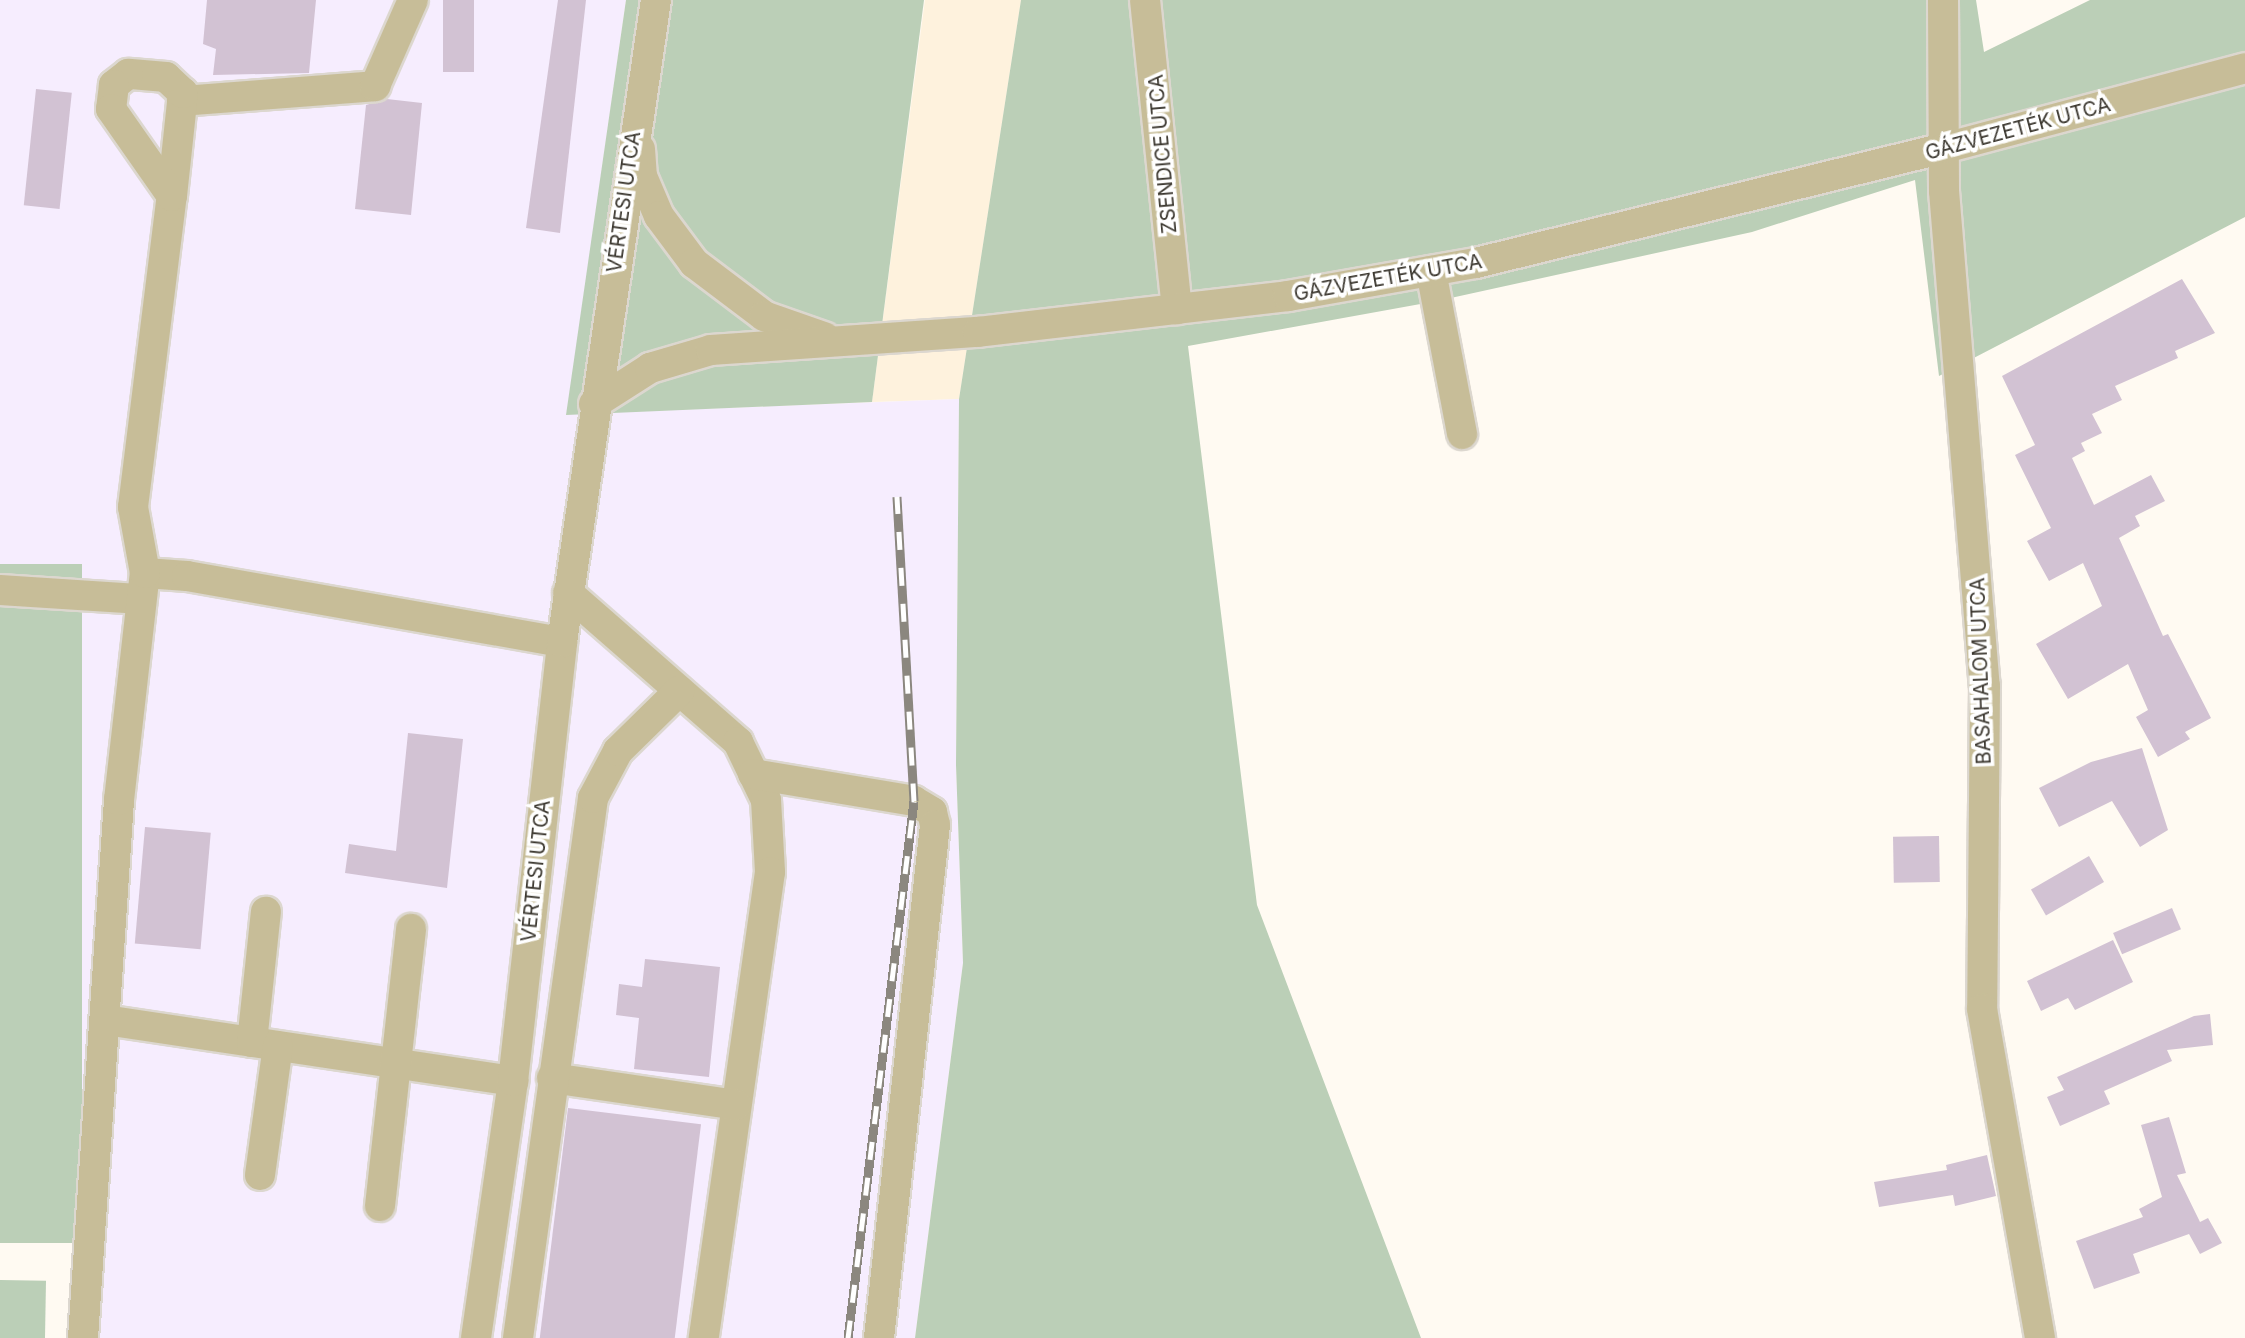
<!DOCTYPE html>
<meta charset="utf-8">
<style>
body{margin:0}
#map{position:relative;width:2245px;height:1338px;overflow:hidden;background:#fffaf2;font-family:Inter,sans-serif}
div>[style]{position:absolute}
.built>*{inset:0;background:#fef2dd}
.industrial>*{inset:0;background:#f6edfe}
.green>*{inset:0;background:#bbcfb7;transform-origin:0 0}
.building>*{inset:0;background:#d2c2d3;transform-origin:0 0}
.roads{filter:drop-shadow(2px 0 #dcd7cf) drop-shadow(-2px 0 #dcd7cf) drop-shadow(0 2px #dcd7cf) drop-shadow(0 -2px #dcd7cf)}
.minor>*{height:30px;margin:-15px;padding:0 15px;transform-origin:15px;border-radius:15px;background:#c7bd98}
.rail>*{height:9px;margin-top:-4.5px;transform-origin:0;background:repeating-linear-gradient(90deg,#fff 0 18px,#8b877f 0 36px);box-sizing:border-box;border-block:2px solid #8b877f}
span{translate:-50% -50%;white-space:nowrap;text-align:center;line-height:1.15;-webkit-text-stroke:7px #fff;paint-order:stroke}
.street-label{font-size:20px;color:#3b372f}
</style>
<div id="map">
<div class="built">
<div style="clip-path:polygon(925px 0,1021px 0,959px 399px,872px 402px)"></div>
</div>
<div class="industrial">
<div style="clip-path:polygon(0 0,626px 0,567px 414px,959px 399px,956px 765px,963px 963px,915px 1338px,77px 1338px,81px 564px,0 576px)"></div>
</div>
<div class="green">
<div style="clip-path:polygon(626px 0,924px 0,872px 402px,566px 415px)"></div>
<div style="clip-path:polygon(1021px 0,1976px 0,1984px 52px,2090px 0,2245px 0,2245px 217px,1939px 376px,1915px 180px,1752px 232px,1437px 301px,1188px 346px,1257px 905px,1421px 1338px,915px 1338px,963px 963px,956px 765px,959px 399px)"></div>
<div style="left:82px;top:564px;width:679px;height:83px;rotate:90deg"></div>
<div style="left:0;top:1280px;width:46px;height:58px;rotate:1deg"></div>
</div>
<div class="building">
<div style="clip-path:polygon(207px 0,316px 0,309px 73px,213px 75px,216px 49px,203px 44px)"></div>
<div style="left:443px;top:0;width:31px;height:72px"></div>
<div style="clip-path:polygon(558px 0,586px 0,560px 233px,526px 228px)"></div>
<div style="left:36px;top:89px;width:36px;height:117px;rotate:6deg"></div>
<div style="clip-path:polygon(387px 99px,422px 103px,411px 215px,355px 209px,366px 105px)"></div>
<div style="clip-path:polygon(2182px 279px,2215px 333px,2175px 351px,2178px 358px,2115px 386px,2122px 400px,2092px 414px,2102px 433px,2081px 443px,2085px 451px,2072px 458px,2094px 505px,2151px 475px,2165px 501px,2135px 516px,2140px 526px,2119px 538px,2163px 636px,2168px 634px,2211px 718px,2185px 732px,2190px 739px,2158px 757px,2136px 717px,2148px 710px,2128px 664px,2068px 699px,2036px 644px,2102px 606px,2083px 563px,2049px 581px,2027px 541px,2051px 528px,2015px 455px,2035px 445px,2002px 376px)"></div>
<div style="clip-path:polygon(408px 733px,463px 739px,447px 888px,345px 873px,349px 844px,396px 851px)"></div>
<div style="clip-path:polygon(2142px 748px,2168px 830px,2140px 847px,2112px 801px,2059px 827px,2039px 788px,2091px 762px)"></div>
<div style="left:145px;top:827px;width:66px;height:117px;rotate:5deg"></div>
<div style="left:1939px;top:836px;width:46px;height:46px;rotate:89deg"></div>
<div style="left:2089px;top:856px;width:30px;height:67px;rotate:60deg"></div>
<div style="left:2172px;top:908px;width:23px;height:64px;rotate:67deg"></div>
<div style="clip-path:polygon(2113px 940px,2133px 982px,2075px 1010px,2068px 998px,2041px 1011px,2027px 981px)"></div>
<div style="clip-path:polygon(645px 959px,720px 967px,709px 1077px,634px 1069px,639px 1018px,616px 1015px,619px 984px,642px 987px)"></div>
<div style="clip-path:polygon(2210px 1014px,2213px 1045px,2167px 1050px,2172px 1061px,2104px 1091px,2110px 1104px,2060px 1126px,2047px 1097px,2064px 1090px,2057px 1077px,2194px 1016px)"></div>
<div style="left:568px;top:1108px;width:134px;height:232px;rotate:7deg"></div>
<div style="clip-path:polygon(2169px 1117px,2186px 1173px,2177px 1175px,2200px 1222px,2208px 1218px,2222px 1243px,2200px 1254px,2189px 1234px,2133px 1254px,2140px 1273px,2094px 1289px,2076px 1241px,2143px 1217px,2139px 1209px,2162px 1197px,2141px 1125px)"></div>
<div style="clip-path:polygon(1987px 1155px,1996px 1196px,1955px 1206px,1953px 1195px,1879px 1207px,1874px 1182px,1947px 1170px,1946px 1165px)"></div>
</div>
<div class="roads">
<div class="minor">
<div style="left:1145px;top:0;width:311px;rotate:84.1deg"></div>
<div style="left:1943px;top:0;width:191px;rotate:89.7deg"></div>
<div style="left:1944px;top:191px;width:497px;rotate:85.3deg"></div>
<div style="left:1985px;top:686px;width:323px;rotate:90.5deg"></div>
<div style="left:1982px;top:1009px;width:334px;rotate:80deg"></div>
<div style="left:182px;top:101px;width:194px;rotate:-4.4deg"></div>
<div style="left:375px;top:86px;width:94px;rotate:-66.2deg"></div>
<div style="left:640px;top:149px;width:27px;rotate:86deg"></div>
<div style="left:642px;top:176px;width:43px;rotate:67deg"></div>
<div style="left:659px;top:216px;width:59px;rotate:53.3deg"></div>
<div style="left:694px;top:263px;width:88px;rotate:37.1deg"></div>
<div style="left:764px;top:316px;width:64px;rotate:19.3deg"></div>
<div style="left:1431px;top:271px;width:166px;rotate:79.2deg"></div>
<div style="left:594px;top:404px;width:67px;rotate:-32.7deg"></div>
<div style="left:650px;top:368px;width:64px;rotate:-16.4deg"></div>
<div style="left:711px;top:350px;width:268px;rotate:-3.9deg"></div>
<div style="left:978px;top:332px;width:312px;rotate:-6.6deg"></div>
<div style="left:1288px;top:296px;width:191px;rotate:-10deg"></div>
<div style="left:1476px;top:263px;width:483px;rotate:-13.8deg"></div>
<div style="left:1945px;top:148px;width:310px;rotate:-14.9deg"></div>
<div style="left:145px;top:573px;width:42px;rotate:4.1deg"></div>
<div style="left:187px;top:576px;width:381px;rotate:10deg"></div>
<div style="left:0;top:590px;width:138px;rotate:3.7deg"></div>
<div style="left:568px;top:593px;width:226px;rotate:41.2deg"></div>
<div style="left:738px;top:742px;width:64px;rotate:64.2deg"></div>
<div style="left:766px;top:800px;width:72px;rotate:86.8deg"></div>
<div style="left:770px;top:872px;width:471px;rotate:98.1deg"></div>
<div style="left:753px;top:774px;width:163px;rotate:9.5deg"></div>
<div style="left:914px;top:801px;width:21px;rotate:31deg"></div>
<div style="left:932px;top:812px;width:13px;rotate:77deg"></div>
<div style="left:935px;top:825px;width:516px;rotate:96.23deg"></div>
<div style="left:105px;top:1020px;width:413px;rotate:8.5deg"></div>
<div style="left:252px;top:1042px;width:131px;rotate:-83.9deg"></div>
<div style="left:552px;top:1078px;width:186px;rotate:8.3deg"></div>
<div style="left:260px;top:1175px;width:130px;rotate:-82.1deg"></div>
<div style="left:380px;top:1206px;width:279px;rotate:-83.6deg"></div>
<div style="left:83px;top:1338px;width:539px;rotate:-86.17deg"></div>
<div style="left:119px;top:800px;width:228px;rotate:-83.5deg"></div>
<div style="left:145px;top:573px;width:67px;rotate:-100.3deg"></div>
<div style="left:133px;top:507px;width:313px;rotate:-82.9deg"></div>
<div style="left:172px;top:196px;width:104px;rotate:-83.9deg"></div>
<div style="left:183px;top:93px;width:23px;rotate:-137deg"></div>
<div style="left:166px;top:77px;width:38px;rotate:-175deg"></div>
<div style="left:128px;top:74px;width:18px;rotate:142deg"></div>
<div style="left:114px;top:85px;width:24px;rotate:97deg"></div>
<div style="left:111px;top:109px;width:106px;rotate:55deg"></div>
<div style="left:476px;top:1338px;width:260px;rotate:-81.8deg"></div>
<div style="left:513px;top:1081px;width:442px;rotate:-83.6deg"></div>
<div style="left:562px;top:642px;width:649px;rotate:-81.67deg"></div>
<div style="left:518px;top:1338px;width:545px;rotate:-82.09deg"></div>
<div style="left:593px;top:798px;width:53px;rotate:-62deg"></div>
<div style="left:618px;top:751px;width:86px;rotate:-44.5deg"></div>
</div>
</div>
<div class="rail">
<div style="left:848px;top:1338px;width:541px;rotate:-82.99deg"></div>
<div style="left:914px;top:801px;width:305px;rotate:-93.2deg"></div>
</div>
<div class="street-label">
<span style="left:2018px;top:129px;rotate:-15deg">GÁZVEZETÉK UTCA</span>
<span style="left:1163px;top:154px;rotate:-95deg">ZSENDICE UTCA</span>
<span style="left:624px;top:202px;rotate:-82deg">VÉRTESI UTCA</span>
<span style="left:1388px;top:278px;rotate:-10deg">GÁZVEZETÉK UTCA</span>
<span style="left:1981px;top:671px;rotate:-92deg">BASAHALOM UTCA</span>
<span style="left:536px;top:871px;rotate:-84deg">VÉRTESI UTCA</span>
</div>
</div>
